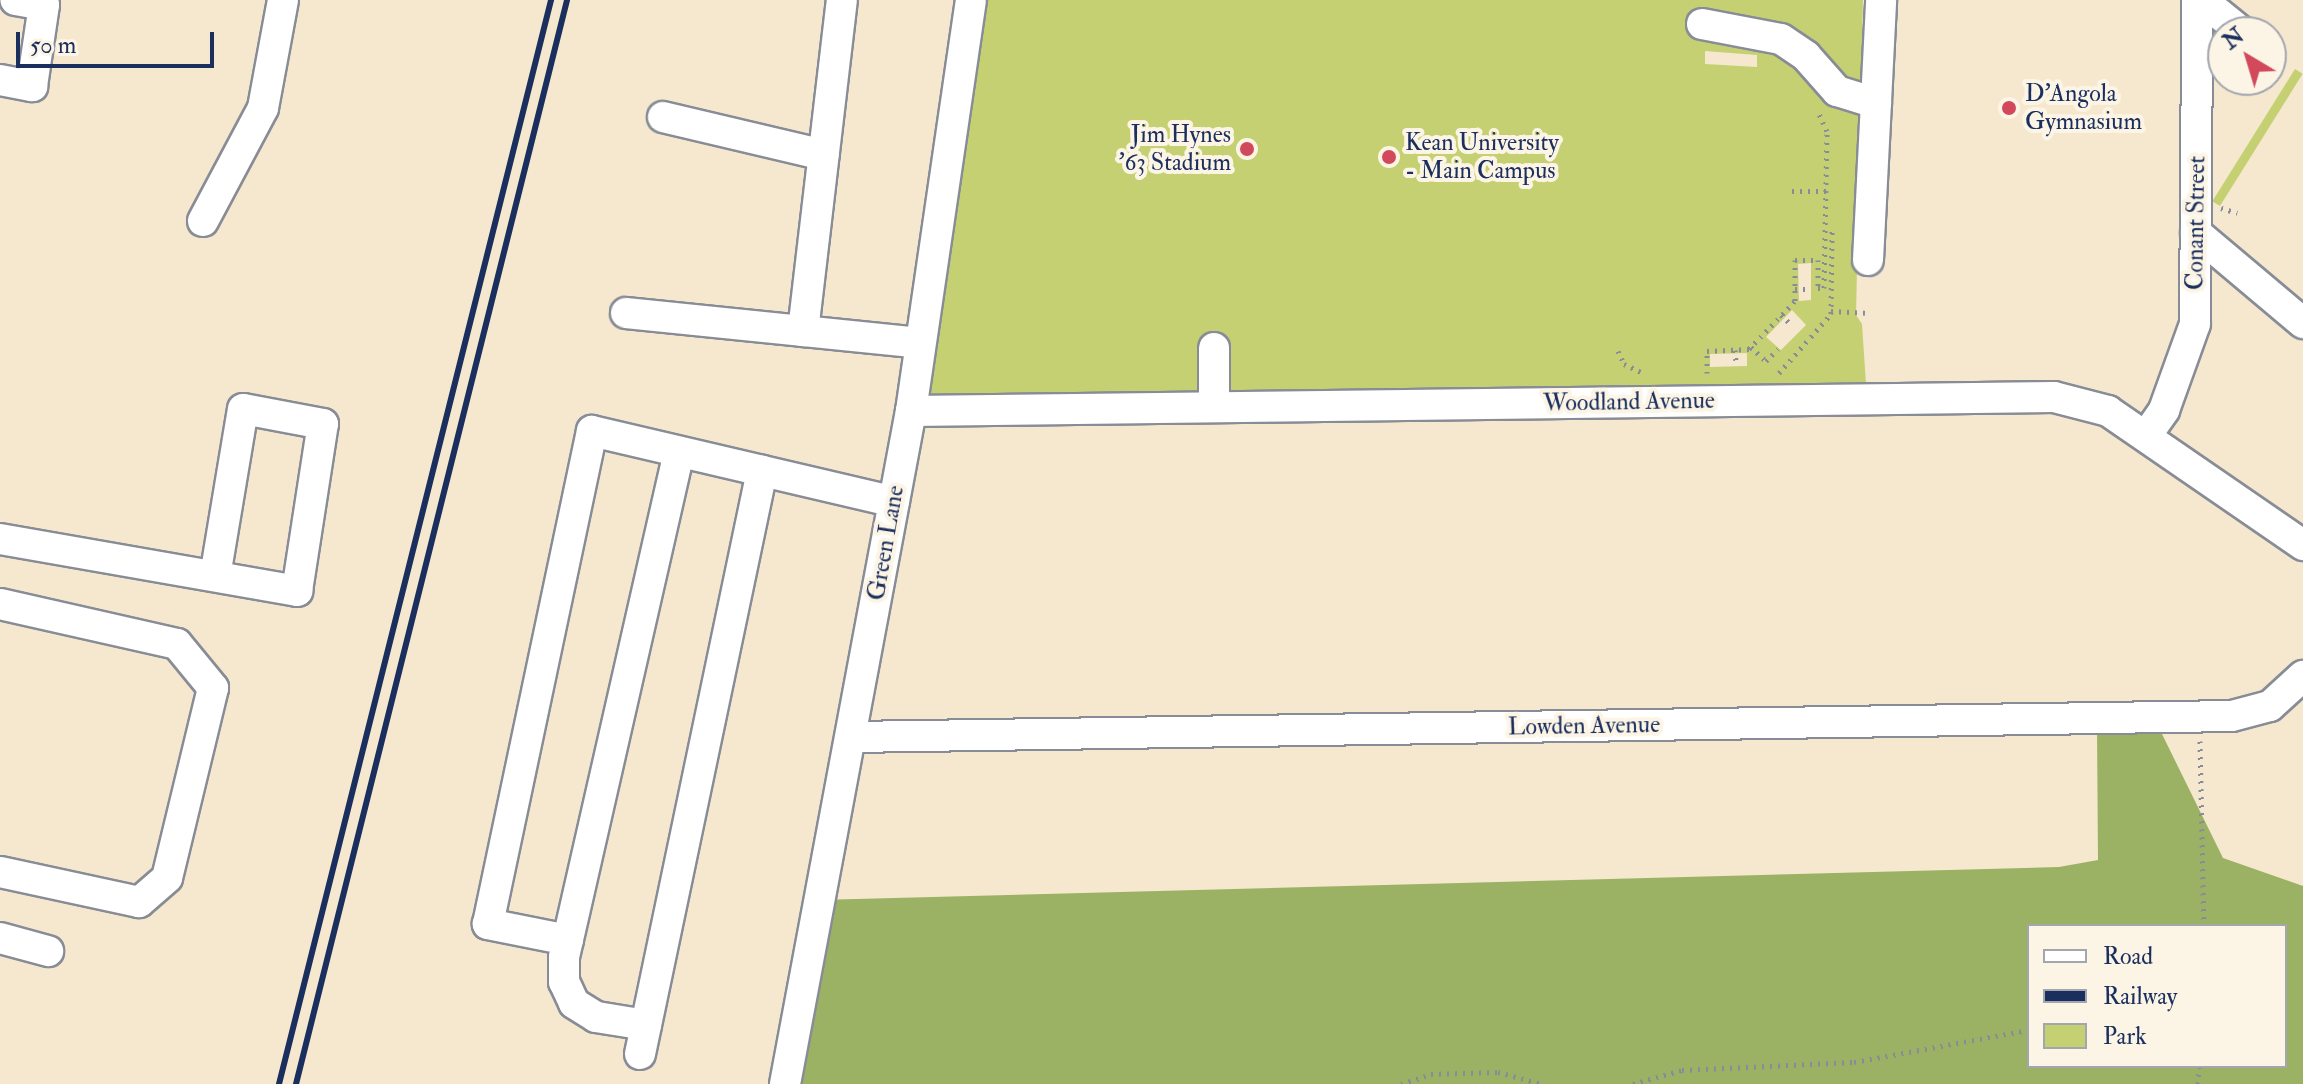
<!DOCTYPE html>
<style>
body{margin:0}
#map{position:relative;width:2303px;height:1084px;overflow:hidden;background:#f5e8ce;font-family:"IM FELL Double Pica",serif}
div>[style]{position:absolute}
.green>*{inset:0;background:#c4d072;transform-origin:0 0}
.forest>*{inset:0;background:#9bb264}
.path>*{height:5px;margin-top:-2.5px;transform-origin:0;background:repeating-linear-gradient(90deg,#888c96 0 2px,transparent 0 8px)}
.roads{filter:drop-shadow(2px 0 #888c96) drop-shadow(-2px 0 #888c96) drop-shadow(0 2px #888c96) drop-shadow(0 -2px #888c96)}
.minor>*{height:30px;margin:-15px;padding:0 15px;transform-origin:15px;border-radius:15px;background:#fff}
.rail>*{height:6px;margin:-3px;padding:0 3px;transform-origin:3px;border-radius:3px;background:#1b2f5e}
.dots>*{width:22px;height:22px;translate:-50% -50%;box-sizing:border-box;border:4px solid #fcf5e5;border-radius:50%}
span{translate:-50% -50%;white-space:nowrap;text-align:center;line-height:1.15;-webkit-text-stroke:8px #fcf5e5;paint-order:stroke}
.poi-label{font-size:24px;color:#1b2f5e}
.left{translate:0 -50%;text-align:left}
.right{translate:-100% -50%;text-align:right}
.street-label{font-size:24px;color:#1b2f5e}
.legend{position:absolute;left:2027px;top:924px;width:260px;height:144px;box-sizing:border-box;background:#fcf5e5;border:2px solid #a2a6af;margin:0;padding:10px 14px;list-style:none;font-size:24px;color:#1b2f5e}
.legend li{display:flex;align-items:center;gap:16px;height:40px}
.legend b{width:40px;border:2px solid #a2a6af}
.north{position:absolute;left:2207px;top:16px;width:80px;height:80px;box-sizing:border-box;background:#fcf5e5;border:2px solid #a2a6af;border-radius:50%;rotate:322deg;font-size:22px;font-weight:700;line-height:32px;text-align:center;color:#1b2f5e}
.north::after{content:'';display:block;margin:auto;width:28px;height:36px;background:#d1495b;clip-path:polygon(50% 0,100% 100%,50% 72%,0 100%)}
.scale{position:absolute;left:16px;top:32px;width:198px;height:36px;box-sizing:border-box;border:4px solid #1b2f5e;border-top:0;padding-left:10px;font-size:24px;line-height:28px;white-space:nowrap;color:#1b2f5e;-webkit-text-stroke:6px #fcf5e5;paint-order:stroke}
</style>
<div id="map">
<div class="green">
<div style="clip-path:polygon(evenodd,964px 0,1863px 0,1856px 315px,1862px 324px,1867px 399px,911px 411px,964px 0,1705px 51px,1757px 55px,1757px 67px,1705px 64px,1705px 51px,964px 0,1811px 263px,1811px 300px,1799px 301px,1798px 264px,1811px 263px,964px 0,1792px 310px,1806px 325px,1781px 350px,1766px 337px,1792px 310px,964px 0,1747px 353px,1747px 366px,1710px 367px,1710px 354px,1747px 353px)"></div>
<div style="left:2295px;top:69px;width:9px;height:156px;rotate:32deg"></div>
</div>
<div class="forest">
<div style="clip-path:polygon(evenodd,2097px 729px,2160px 730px,2223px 858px,2303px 886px,2303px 1084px,798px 1084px,818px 900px,2059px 867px,2098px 860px,2097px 729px,2029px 926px,2285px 926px,2285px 1066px,2029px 1066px,2029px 926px)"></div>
</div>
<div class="path">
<div style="left:1792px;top:191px;width:34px"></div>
<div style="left:2221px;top:208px;width:17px;rotate:17deg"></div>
<div style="left:1795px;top:289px;width:12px"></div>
<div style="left:1831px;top:311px;width:34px;rotate:3deg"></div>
<div style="left:1781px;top:315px;width:12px;rotate:42deg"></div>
<div style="left:1751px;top:347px;width:21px;rotate:43deg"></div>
<div style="left:1766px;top:361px;width:17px;rotate:-45deg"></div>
<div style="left:1735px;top:350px;width:11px;rotate:85deg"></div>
<div style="left:1618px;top:351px;width:14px;rotate:65deg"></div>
<div style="left:1624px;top:364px;width:19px;rotate:25deg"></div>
<div style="left:1707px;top:373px;width:22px;rotate:-90deg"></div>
<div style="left:1707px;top:351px;width:42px;rotate:-2.7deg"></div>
<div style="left:1749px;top:349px;width:66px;rotate:-46.2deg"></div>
<div style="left:1795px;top:301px;width:41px;rotate:-90deg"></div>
<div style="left:1795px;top:260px;width:23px"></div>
<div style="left:1818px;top:260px;width:28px;rotate:90deg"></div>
<div style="left:1818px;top:288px;width:6px"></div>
<div style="left:1824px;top:288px;width:157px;rotate:-88.9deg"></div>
<div style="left:1827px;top:131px;width:21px;rotate:-115deg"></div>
<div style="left:1779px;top:373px;width:79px;rotate:-48.6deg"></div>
<div style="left:1831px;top:314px;width:84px;rotate:-89.3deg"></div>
<div style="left:2200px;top:741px;width:185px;rotate:88.8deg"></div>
<div style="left:1401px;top:1084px;width:32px;rotate:-18deg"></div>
<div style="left:1431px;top:1074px;width:67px;rotate:-1.7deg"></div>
<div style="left:1498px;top:1072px;width:46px;rotate:15.3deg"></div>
<div style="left:1633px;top:1084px;width:51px;rotate:-15.9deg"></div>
<div style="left:1682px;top:1070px;width:172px;rotate:-2.7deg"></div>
<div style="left:1854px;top:1062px;width:178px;rotate:-10.4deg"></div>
<div style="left:2198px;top:1084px;width:18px;rotate:-87deg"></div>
</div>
<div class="roads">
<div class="minor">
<div style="left:2202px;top:0;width:48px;rotate:39deg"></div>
<div style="left:1702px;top:24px;width:80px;rotate:10.8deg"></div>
<div style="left:1781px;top:39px;width:30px;rotate:34deg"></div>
<div style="left:1806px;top:56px;width:47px;rotate:48.5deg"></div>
<div style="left:1837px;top:91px;width:41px;rotate:17.1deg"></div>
<div style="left:0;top:80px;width:33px;rotate:11deg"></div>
<div style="left:32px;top:86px;width:82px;rotate:-81.6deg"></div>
<div style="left:44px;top:5px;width:29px;rotate:-170deg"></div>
<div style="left:663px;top:117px;width:165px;rotate:13.3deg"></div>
<div style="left:203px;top:221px;width:128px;rotate:-62deg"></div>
<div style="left:263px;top:108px;width:110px;rotate:-79.5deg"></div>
<div style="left:2196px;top:233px;width:140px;rotate:40.1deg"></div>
<div style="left:1868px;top:260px;width:260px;rotate:-87.1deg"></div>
<div style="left:626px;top:313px;width:295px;rotate:5.8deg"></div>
<div style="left:803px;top:331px;width:333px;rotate:-83.3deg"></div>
<div style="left:1214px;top:348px;width:59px;rotate:90deg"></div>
<div style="left:911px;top:411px;width:1143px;rotate:-0.7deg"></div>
<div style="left:2054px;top:397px;width:56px;rotate:14.5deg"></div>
<div style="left:2108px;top:411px;width:237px;rotate:34.5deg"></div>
<div style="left:2146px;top:436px;width:32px;rotate:-55deg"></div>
<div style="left:2164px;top:410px;width:91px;rotate:-70.2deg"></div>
<div style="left:2195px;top:324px;width:324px;rotate:-89.6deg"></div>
<div style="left:0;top:539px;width:302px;rotate:9.9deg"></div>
<div style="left:297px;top:591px;width:169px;rotate:-81.2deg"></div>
<div style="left:323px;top:424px;width:81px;rotate:-169.4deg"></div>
<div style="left:243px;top:409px;width:169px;rotate:99.5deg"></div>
<div style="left:0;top:604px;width:181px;rotate:12.7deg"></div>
<div style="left:177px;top:644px;width:57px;rotate:50.7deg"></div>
<div style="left:213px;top:688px;width:195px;rotate:103.6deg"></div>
<div style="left:167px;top:878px;width:37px;rotate:139deg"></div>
<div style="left:139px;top:902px;width:142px;rotate:-167.8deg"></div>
<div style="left:851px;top:737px;width:1381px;rotate:-0.87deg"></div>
<div style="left:2232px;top:716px;width:39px;rotate:-15deg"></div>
<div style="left:2270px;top:706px;width:45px;rotate:-42.3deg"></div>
<div style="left:0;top:938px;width:50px;rotate:15.2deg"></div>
<div style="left:568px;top:940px;width:82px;rotate:-168.7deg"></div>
<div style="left:488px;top:924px;width:504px;rotate:-78.09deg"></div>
<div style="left:592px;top:431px;width:310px;rotate:13.2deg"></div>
<div style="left:646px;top:1025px;width:51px;rotate:-170.9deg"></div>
<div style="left:596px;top:1017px;width:26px;rotate:-148deg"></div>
<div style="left:574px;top:1003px;width:23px;rotate:-115deg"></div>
<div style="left:564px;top:982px;width:25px;rotate:-90deg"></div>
<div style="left:564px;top:957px;width:518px;rotate:-77.17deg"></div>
<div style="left:640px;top:1054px;width:596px;rotate:-78.18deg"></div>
<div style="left:785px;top:1084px;width:685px;rotate:-79.4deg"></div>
<div style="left:911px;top:411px;width:415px;rotate:-81.7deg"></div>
</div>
</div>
<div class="rail">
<div style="left:279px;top:1084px;width:1118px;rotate:-75.91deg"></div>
<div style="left:296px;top:1084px;width:1117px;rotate:-75.96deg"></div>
</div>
<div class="dots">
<div style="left:2009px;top:108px;background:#d1495b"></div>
<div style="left:1247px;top:149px;background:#d1495b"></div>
<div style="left:1389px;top:157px;background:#d1495b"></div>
</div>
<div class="poi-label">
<span class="left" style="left:2025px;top:108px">D'Angola<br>Gymnasium</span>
<span class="right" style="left:1231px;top:149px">Jim Hynes<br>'63 Stadium</span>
<span class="left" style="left:1405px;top:157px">Kean University<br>- Main Campus</span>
</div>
<div class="street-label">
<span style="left:2196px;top:223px;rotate:-89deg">Conant Street</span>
<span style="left:1629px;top:402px;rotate:-1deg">Woodland Avenue</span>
<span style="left:886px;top:543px;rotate:-80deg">Green Lane</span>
<span style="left:1584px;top:726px;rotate:-1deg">Lowden Avenue</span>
</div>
<ul class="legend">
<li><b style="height:10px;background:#fff"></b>Road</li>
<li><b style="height:10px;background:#1b2f5e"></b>Railway</li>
<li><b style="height:22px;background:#c4d072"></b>Park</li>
</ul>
<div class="north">N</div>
<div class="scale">50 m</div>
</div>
